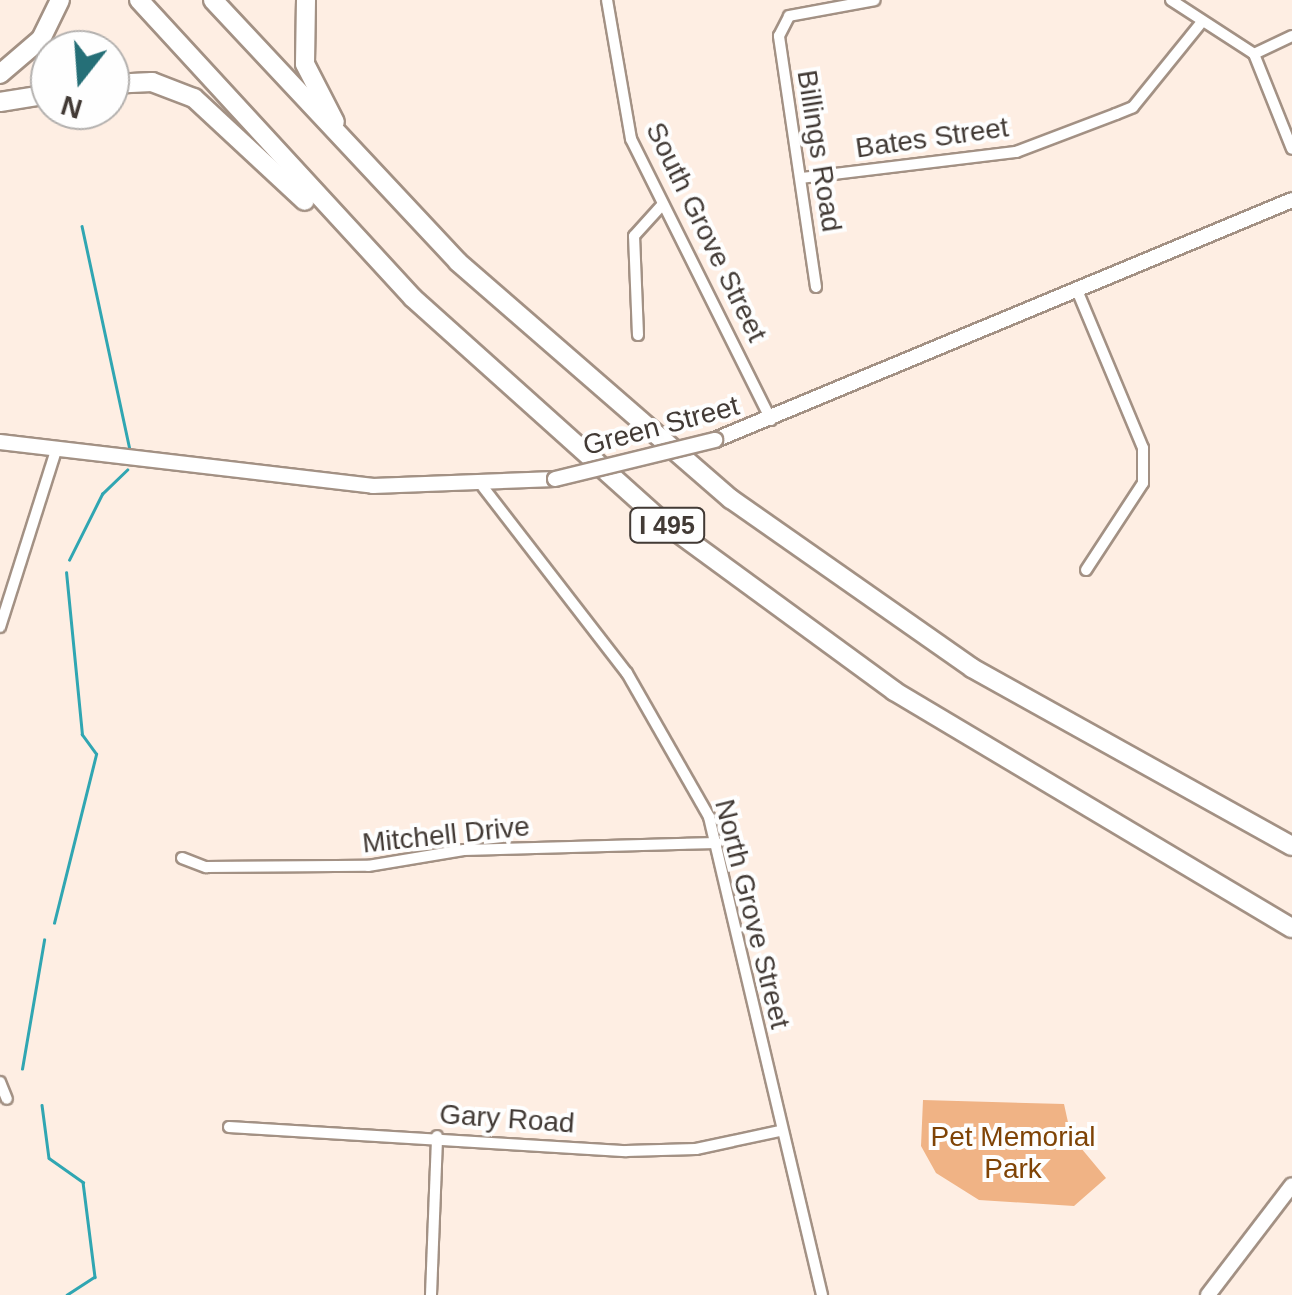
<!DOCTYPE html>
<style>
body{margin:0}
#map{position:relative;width:1292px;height:1295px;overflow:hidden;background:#feeee3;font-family:Helvetica,sans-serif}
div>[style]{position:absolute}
.green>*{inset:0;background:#f0b385}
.stream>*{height:2.5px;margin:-1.25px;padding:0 1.25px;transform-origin:1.25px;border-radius:1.25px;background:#30a6b2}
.roads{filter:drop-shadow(2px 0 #a39184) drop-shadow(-2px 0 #a39184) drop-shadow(0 2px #a39184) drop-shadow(0 -2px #a39184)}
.minor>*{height:10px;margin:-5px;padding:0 5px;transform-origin:5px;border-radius:5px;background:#fff}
.secondary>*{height:14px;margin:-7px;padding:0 7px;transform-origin:7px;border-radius:7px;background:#fff}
.motorway>*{height:18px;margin:-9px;padding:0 9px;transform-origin:9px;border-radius:9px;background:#fff}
.bridges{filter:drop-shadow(2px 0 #a39184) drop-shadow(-2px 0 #a39184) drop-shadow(0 2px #a39184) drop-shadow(0 -2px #a39184)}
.secondary-bridge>*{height:14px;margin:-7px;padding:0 7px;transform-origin:7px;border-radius:7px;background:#fff}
span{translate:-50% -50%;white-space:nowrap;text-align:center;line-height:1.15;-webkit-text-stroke:8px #fefefe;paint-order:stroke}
.shield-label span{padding:2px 8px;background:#fefefe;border:2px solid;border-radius:8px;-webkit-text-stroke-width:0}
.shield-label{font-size:25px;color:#423a35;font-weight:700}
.street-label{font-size:28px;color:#423a35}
.park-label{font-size:28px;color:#7f4305}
.north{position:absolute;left:30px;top:30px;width:100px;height:100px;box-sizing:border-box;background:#fefefe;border:2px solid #b3b0ae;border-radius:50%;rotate:197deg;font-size:28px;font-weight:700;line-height:40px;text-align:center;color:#423a35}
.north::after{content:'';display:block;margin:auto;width:35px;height:45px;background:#256f77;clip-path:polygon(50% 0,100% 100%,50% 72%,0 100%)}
</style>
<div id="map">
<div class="green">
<div style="clip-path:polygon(923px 1100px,1064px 1104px,1071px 1136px,1106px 1178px,1074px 1206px,979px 1200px,936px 1173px,921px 1146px)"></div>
</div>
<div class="stream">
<div style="left:82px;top:226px;width:228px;rotate:77.9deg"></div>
<div style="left:69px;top:560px;width:74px;rotate:-63.4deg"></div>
<div style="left:102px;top:494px;width:35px;rotate:-44deg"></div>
<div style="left:54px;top:923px;width:174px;rotate:-76deg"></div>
<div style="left:96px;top:754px;width:24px;rotate:-126deg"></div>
<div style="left:82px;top:735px;width:163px;rotate:-95.6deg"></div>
<div style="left:22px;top:1069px;width:131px;rotate:-80.3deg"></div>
<div style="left:42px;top:1105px;width:53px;rotate:82.5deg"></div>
<div style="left:49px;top:1158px;width:42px;rotate:35.2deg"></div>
<div style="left:83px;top:1182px;width:96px;rotate:82.8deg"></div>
<div style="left:95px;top:1277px;width:33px;rotate:147deg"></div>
</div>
<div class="roads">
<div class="minor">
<div style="left:607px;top:0;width:141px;rotate:80.2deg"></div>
<div style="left:631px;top:139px;width:314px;rotate:63.5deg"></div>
<div style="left:1171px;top:0;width:99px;rotate:33deg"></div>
<div style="left:1254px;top:54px;width:102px;rotate:68.2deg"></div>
<div style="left:1254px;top:54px;width:42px;rotate:-25.3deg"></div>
<div style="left:801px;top:178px;width:217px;rotate:-6.9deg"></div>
<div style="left:1016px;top:152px;width:107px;rotate:-20.8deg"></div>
<div style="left:1116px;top:114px;width:18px;rotate:-22deg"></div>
<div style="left:1133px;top:107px;width:108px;rotate:-51deg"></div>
<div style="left:816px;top:287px;width:254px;rotate:-98.4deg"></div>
<div style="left:779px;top:36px;width:22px;rotate:-63deg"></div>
<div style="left:789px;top:16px;width:87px;rotate:-10.5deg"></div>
<div style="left:1079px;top:295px;width:166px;rotate:67.3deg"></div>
<div style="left:1143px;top:448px;width:35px;rotate:90deg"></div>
<div style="left:1143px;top:483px;width:104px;rotate:123.2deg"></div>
<div style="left:638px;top:335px;width:99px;rotate:-92.3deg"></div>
<div style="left:634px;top:236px;width:42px;rotate:-47.9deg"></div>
<div style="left:483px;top:487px;width:235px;rotate:52.3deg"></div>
<div style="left:627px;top:673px;width:166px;rotate:60.3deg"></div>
<div style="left:709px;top:817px;width:491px;rotate:76.7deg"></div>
<div style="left:0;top:627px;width:186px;rotate:-72.4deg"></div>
<div style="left:182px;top:858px;width:26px;rotate:21deg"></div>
<div style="left:206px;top:867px;width:162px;rotate:-0.4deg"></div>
<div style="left:368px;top:866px;width:97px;rotate:-9.5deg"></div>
<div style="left:464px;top:850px;width:253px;rotate:-1.6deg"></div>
<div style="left:0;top:1082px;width:18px;rotate:68deg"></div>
<div style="left:229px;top:1127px;width:398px;rotate:3.5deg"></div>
<div style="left:626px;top:1151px;width:70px;rotate:-1.6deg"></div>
<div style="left:696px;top:1149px;width:85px;rotate:-12.2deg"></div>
<div style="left:431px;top:1295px;width:159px;rotate:-87.8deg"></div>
</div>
<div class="secondary">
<div style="left:715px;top:440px;width:625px;rotate:-22.58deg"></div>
<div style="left:0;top:442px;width:376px;rotate:6.7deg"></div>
<div style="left:373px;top:486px;width:182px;rotate:-2.2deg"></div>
<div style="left:1208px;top:1295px;width:138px;rotate:-52.6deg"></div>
</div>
<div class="motorway">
<div style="left:139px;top:0;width:405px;rotate:47.4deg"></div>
<div style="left:413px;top:298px;width:329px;rotate:41.9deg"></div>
<div style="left:658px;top:518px;width:293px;rotate:36.2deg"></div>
<div style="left:894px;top:691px;width:463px;rotate:30.8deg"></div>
<div style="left:213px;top:0;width:359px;rotate:46.9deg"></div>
<div style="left:458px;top:262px;width:362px;rotate:41deg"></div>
<div style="left:731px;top:499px;width:294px;rotate:35deg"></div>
<div style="left:972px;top:668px;width:366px;rotate:29.1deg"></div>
<div style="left:306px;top:0;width:64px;rotate:90.9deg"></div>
<div style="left:305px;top:64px;width:65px;rotate:62.7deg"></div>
<div style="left:0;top:74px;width:54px;rotate:-40.5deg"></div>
<div style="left:41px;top:39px;width:43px;rotate:-64deg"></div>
<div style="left:110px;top:84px;width:42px;rotate:-2.7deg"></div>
<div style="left:152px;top:82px;width:45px;rotate:20.9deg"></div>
<div style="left:194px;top:98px;width:151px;rotate:42.9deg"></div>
<div style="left:0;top:102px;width:51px;rotate:-9.1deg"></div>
</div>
</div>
<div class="bridges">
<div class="secondary-bridge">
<div style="left:555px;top:479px;width:165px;rotate:-13.7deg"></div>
</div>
</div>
<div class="shield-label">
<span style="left:667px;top:525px">I 495</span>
</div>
<div class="street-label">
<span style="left:932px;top:138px;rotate:-8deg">Bates Street</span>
<span style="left:819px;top:151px;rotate:81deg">Billings Road</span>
<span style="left:706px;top:232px;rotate:64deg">South Grove Street</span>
<span style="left:661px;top:426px;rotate:-15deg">Green Street</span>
<span style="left:446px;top:835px;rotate:-6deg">Mitchell Drive</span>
<span style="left:752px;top:914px;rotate:76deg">North Grove Street</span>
<span style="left:507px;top:1119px;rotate:4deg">Gary Road</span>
</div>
<div class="park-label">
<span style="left:1013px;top:1153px">Pet Memorial<br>Park</span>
</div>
<div class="north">N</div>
</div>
